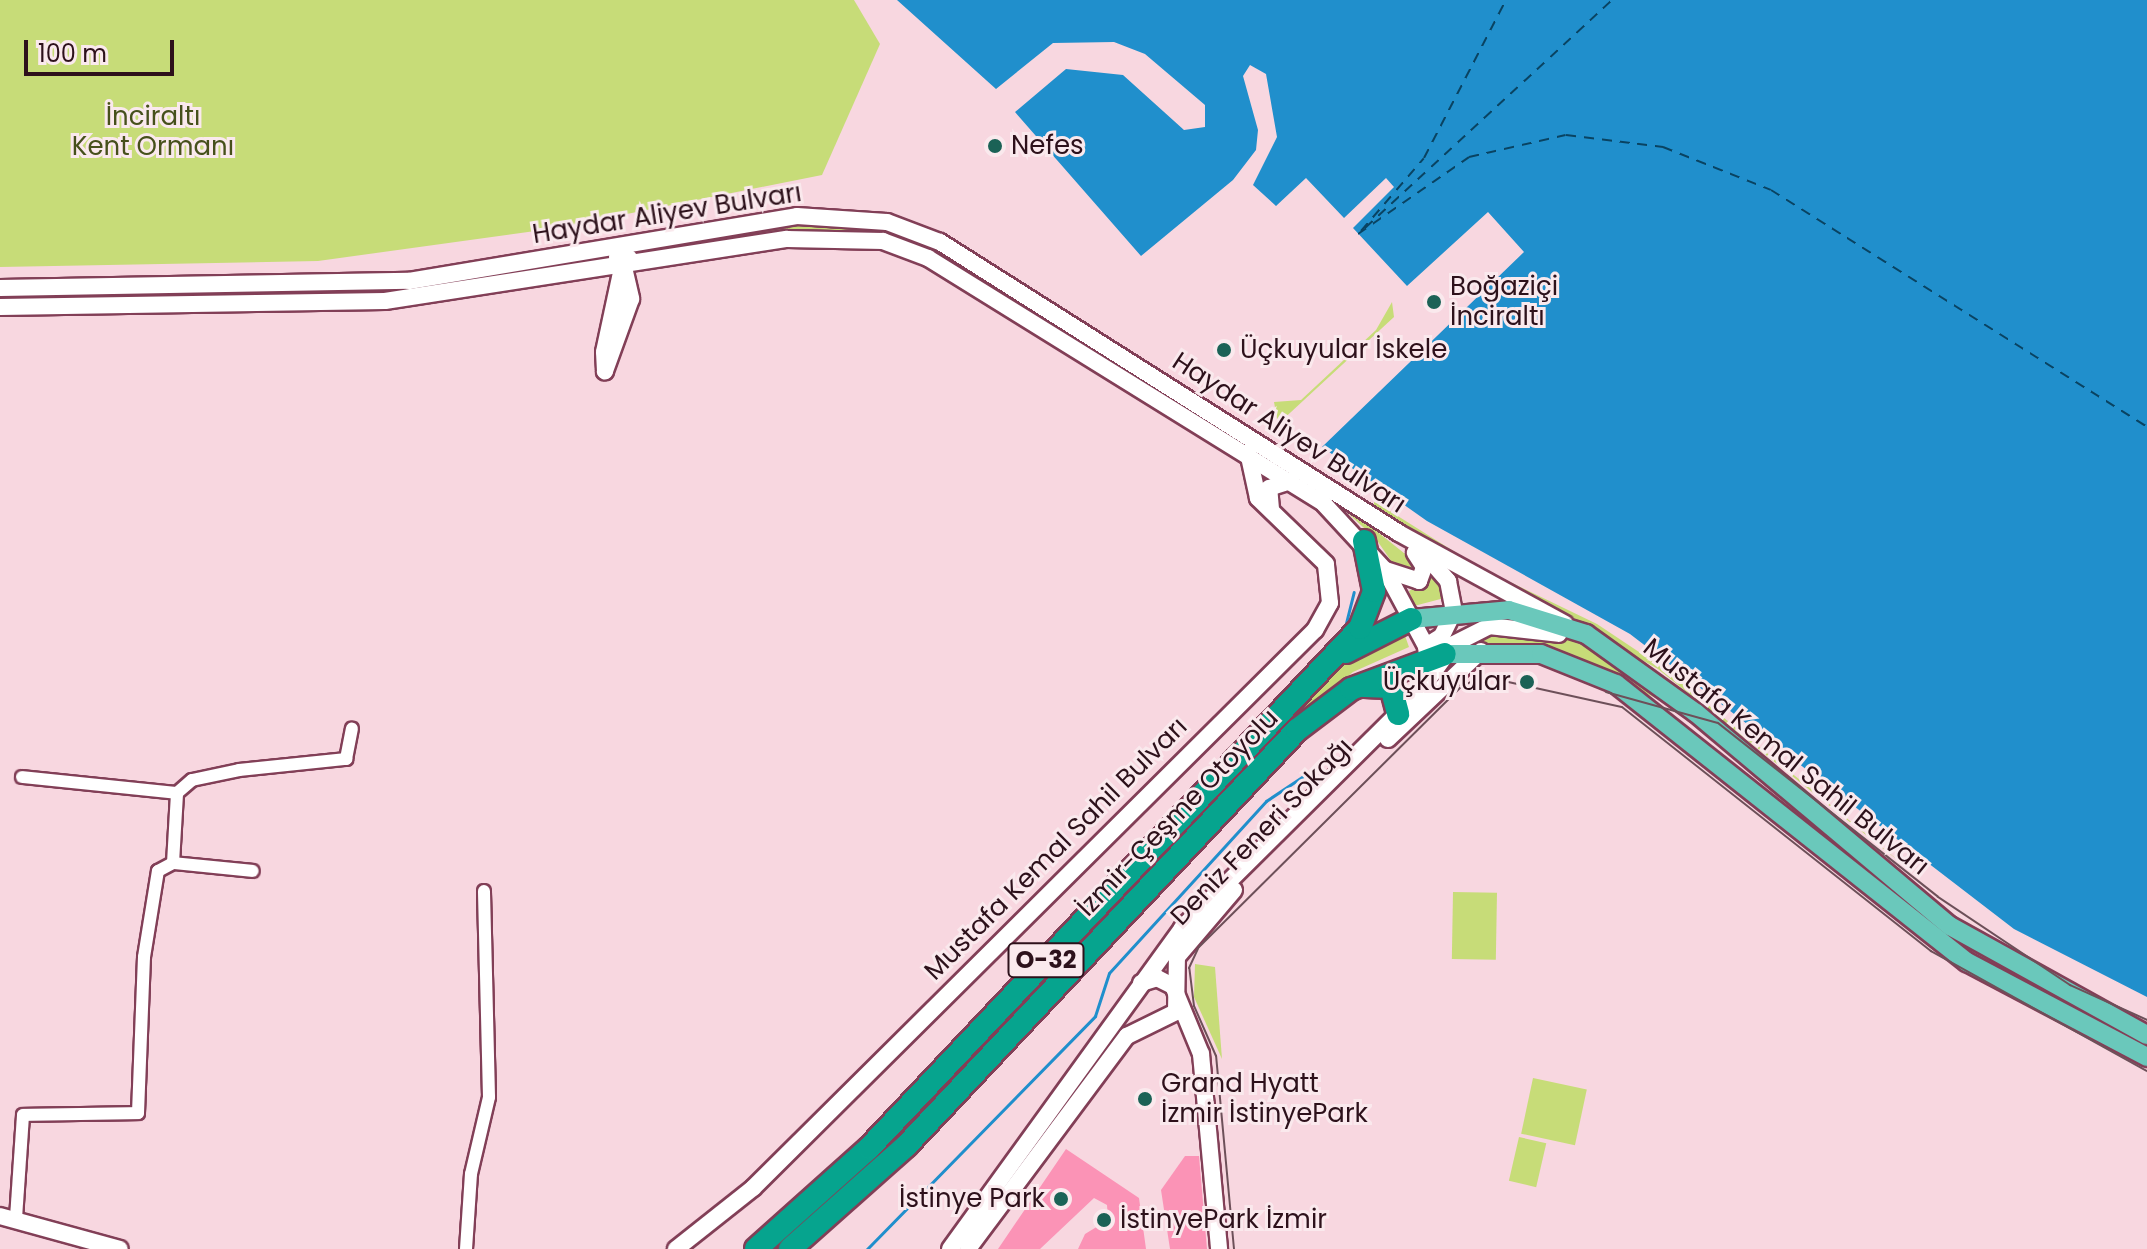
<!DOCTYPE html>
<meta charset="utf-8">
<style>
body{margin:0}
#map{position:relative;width:2147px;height:1249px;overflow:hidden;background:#f8d7e0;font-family:Poppins,sans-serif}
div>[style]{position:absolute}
.green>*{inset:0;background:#c7dc78;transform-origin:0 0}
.water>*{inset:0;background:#208fcc}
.stream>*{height:3px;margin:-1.5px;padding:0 1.5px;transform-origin:1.5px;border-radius:1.5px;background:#208fcc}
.ferry>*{height:2px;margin-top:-1px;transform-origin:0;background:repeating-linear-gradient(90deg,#094362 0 10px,transparent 0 18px)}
.building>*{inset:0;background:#fb93b6}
.roads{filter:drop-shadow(2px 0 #823f57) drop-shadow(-2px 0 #823f57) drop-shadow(0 2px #823f57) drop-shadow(0 -2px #823f57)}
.street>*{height:12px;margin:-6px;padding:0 6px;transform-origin:6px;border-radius:6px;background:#fff}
.secondary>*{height:16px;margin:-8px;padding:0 8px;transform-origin:8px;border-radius:8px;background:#fff}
.primary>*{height:18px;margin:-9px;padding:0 9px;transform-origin:9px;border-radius:9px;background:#6ac8bb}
.highway>*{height:22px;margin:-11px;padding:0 11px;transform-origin:11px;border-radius:11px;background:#06a48e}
.tram>*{height:2px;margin:-1px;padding:0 1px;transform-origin:1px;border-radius:1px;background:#6d5059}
.dots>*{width:22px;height:22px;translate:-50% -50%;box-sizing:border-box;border:4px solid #fae9ed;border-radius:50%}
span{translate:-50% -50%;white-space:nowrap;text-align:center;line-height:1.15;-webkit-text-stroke:6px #fae9ed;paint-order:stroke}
.shield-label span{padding:2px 6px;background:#fae9ed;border:2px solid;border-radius:6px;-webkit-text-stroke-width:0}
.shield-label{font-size:24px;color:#2d111b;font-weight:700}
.park-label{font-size:26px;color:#46501b}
.poi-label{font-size:26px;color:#2d111b}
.left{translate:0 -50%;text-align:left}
.right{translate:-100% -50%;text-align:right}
.street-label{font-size:26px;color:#2d111b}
.scale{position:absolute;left:24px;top:40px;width:150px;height:36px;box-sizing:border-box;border:4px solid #2d111b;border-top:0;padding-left:10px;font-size:24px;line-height:28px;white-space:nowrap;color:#2d111b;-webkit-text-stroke:6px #fae9ed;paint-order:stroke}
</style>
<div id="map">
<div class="green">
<div style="clip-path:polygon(0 0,854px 0,880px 44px,822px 175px,557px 228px,318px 261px,0 267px)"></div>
<div style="clip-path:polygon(800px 222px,885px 228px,921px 240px,1139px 371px,1139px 380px,884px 237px,808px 230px,639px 257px)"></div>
<div style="clip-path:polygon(1392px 302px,1394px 317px,1278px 424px,1274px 402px,1301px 400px,1376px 330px)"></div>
<div style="clip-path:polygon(1311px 479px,1419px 565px,1419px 575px,1405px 581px,1376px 539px)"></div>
<div style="clip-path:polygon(1374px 501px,1477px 566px,1597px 624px,1663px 668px,1910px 870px,1658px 669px,1374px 510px)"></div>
<div style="clip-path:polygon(1430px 566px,1452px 596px,1414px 606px,1409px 591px,1426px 582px)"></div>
<div style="clip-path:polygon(1403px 630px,1409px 647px,1353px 672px,1248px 759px,1351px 658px)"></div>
<div style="clip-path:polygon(1494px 630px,1555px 635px,1594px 649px,1662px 701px,1550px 648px,1466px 645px)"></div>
<div style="left:1453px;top:892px;width:44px;height:67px;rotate:1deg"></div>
<div style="clip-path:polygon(1195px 964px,1215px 967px,1222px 1059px,1194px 997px)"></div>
<div style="left:1533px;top:1078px;width:55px;height:57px;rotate:12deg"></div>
<div style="left:1519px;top:1137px;width:28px;height:45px;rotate:13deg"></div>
</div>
<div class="water">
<div style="clip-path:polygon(897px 0,2147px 0,2147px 997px,2014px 929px,1630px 634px,1427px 521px,1322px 447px,1524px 252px,1488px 212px,1407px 286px,1353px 228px,1394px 187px,1386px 178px,1344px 218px,1306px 178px,1276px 206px,1253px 185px,1277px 137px,1266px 74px,1250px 65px,1243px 76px,1258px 130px,1256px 150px,1233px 180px,1141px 256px,1015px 112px,1066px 69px,1123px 75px,1184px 130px,1205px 127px,1205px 105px,1145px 54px,1114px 42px,1053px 43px,996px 89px)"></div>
</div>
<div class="stream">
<div style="left:1345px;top:627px;width:36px;rotate:-76deg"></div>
<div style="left:867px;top:1249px;width:326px;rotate:-45.6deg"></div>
<div style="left:1095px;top:1016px;width:45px;rotate:-72deg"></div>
<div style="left:1109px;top:973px;width:233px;rotate:-47.6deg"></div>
<div style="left:1266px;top:801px;width:69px;rotate:-33.7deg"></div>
</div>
<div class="ferry">
<div style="left:1365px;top:228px;width:336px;rotate:-42.7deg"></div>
<div style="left:1361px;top:231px;width:96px;rotate:-49.2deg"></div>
<div style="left:1424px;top:158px;width:178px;rotate:-62.6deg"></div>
<div style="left:1358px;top:234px;width:135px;rotate:-34.7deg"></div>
<div style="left:1469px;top:157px;width:99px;rotate:-12.8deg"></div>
<div style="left:1566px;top:135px;width:98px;rotate:7.1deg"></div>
<div style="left:1663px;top:147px;width:116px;rotate:21.7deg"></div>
<div style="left:1771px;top:190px;width:444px;rotate:32.2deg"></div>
</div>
<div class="building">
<div style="clip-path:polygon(1066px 1149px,1139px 1198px,1146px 1249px,1078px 1249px,1085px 1234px,1108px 1220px,1107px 1205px,1094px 1198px,1040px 1249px,998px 1249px)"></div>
<div style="clip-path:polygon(1185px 1156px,1199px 1156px,1207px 1249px,1170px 1249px,1161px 1190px)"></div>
</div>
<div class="roads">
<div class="street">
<div style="left:22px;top:777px;width:156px;rotate:5.9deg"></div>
<div style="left:173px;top:863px;width:80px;rotate:5.7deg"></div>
<div style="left:16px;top:1218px;width:103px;rotate:-86.1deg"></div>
<div style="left:23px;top:1115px;width:115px;rotate:-1deg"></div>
<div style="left:138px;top:1113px;width:156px;rotate:-87.8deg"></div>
<div style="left:144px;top:957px;width:87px;rotate:-80.8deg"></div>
<div style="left:158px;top:871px;width:17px;rotate:-28deg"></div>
<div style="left:173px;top:863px;width:70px;rotate:-86.7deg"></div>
<div style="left:177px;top:793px;width:20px;rotate:-41deg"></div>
<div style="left:192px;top:780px;width:48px;rotate:-12deg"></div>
<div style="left:239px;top:770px;width:108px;rotate:-5.9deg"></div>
<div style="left:346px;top:759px;width:31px;rotate:-79deg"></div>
<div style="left:466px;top:1249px;width:75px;rotate:-86.2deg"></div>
<div style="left:471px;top:1174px;width:79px;rotate:-76.8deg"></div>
<div style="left:489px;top:1097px;width:206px;rotate:-91.4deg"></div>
</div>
<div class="secondary">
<div style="left:617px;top:257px;width:8px;rotate:45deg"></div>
<div style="left:623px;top:263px;width:37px;rotate:77deg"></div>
<div style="left:631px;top:299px;width:77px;rotate:109.9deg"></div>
<div style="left:605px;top:371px;width:19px;rotate:-93deg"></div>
<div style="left:604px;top:352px;width:91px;rotate:-77.9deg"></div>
<div style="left:623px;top:263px;width:8px;rotate:-40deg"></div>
<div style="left:0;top:288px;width:409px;rotate:-1deg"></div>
<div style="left:409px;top:281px;width:393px;rotate:-9.5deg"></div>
<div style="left:797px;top:216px;width:90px;rotate:3.8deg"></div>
<div style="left:887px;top:222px;width:57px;rotate:20.7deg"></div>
<div style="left:940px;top:242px;width:543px;rotate:32.37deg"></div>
<div style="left:1399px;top:533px;width:189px;rotate:28.7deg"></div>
<div style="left:0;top:307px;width:385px;rotate:-0.9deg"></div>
<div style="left:385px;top:301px;width:407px;rotate:-8.8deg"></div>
<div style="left:787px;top:239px;width:96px;rotate:1.2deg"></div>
<div style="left:883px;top:241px;width:48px;rotate:20.7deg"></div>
<div style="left:928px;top:258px;width:466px;rotate:31.8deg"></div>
<div style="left:1324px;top:504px;width:90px;rotate:47.3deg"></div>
<div style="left:1385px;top:570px;width:86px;rotate:61.7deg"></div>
<div style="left:1426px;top:646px;width:30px;rotate:84deg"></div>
<div style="left:1271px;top:509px;width:21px;rotate:-95deg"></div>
<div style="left:1269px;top:488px;width:23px;rotate:-18deg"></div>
<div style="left:1422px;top:551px;width:40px;rotate:49deg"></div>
<div style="left:1448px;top:581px;width:31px;rotate:79deg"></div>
<div style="left:1454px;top:611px;width:28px;rotate:116deg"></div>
<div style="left:1442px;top:636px;width:19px;rotate:148deg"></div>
<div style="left:1386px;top:570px;width:35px;rotate:18deg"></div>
<div style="left:1419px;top:581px;width:15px;rotate:-70deg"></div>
<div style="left:1424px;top:567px;width:17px;rotate:-123deg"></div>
<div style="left:1388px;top:739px;width:128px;rotate:-43.4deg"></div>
<div style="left:1141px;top:983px;width:17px;rotate:-17deg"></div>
<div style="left:1157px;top:978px;width:18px;rotate:27deg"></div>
<div style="left:1173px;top:986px;width:74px;rotate:67.6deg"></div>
<div style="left:1201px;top:1054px;width:196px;rotate:84.7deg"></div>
<div style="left:0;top:1216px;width:124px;rotate:15.4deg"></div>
<div style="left:676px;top:1249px;width:98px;rotate:-38.4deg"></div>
<div style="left:753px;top:1188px;width:792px;rotate:-44.8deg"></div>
<div style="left:1315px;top:630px;width:31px;rotate:-61deg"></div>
<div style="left:1330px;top:603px;width:39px;rotate:-96deg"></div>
<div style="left:1326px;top:564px;width:95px;rotate:-135.9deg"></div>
<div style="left:1258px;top:498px;width:47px;rotate:-102.3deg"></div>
<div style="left:950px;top:1249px;width:396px;rotate:-54.1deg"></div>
<div style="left:1182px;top:928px;width:330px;rotate:-44.8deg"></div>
<div style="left:1416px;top:696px;width:64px;rotate:-53.8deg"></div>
<div style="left:1454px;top:644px;width:39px;rotate:-27deg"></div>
<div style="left:1489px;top:626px;width:70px;rotate:6.5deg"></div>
<div style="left:968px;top:1249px;width:266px;rotate:-53.3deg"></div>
<div style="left:1127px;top:1036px;width:55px;rotate:-26.1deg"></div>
<div style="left:1176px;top:1012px;width:55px;rotate:-89deg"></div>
<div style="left:1177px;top:957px;width:88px;rotate:-49.6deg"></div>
</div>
<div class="primary">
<div style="left:1411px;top:619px;width:98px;rotate:-5.2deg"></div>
<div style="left:1509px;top:610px;width:81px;rotate:17.3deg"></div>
<div style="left:1586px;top:634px;width:135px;rotate:35.7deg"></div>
<div style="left:1696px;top:713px;width:331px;rotate:40deg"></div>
<div style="left:1950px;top:926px;width:225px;rotate:29deg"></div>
<div style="left:1445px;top:654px;width:96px"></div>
<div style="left:1541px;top:654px;width:81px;rotate:21.8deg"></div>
<div style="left:1616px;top:684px;width:448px;rotate:38.4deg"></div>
<div style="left:1967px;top:962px;width:204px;rotate:27.8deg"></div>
</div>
<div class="highway">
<div style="left:1346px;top:652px;width:73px;rotate:-26.9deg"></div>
<div style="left:1364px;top:686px;width:27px;rotate:2deg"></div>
<div style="left:1391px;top:687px;width:28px;rotate:75deg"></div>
<div style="left:756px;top:1249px;width:152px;rotate:-41.8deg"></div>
<div style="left:869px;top:1148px;width:715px;rotate:-46.64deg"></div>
<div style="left:1360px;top:628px;width:40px;rotate:-69deg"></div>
<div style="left:1374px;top:591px;width:51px;rotate:-101.3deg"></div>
<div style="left:790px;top:1249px;width:155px;rotate:-41.6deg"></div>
<div style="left:906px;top:1146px;width:571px;rotate:-46.77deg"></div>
<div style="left:1297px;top:730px;width:68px;rotate:-37.2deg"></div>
<div style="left:1351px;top:689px;width:100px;rotate:-20.4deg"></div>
</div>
</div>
<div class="tram">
<div style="left:1606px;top:692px;width:116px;rotate:15.5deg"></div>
<div style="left:1718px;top:723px;width:280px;rotate:38.3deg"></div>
<div style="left:1938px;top:897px;width:159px;rotate:33.7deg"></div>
<div style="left:2070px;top:985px;width:85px;rotate:24.4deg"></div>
<div style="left:1234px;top:1249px;width:194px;rotate:-95.3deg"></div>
<div style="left:1216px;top:1056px;width:55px;rotate:-113.7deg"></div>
<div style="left:1194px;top:1006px;width:38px;rotate:-97deg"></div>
<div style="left:1189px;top:968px;width:23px;rotate:-65deg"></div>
<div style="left:1199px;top:947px;width:368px;rotate:-44.8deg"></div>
<div style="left:1460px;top:688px;width:24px;rotate:-30deg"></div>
<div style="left:1481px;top:676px;width:144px;rotate:12.4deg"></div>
<div style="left:1622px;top:707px;width:394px;rotate:38.3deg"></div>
<div style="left:1931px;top:951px;width:247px;rotate:29.1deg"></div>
</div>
<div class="dots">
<div style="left:995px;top:146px;background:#1b6256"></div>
<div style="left:1434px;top:302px;background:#1b6256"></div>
<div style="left:1224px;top:350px;background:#1b6256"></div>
<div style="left:1527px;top:682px;background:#1b6256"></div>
<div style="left:1145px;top:1099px;background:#1b6256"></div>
<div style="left:1061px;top:1199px;background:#1b6256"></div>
<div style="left:1104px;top:1220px;background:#1b6256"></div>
</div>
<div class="shield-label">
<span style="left:1046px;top:960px">O-32</span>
</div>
<div class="park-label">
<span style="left:153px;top:132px">İnciraltı<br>Kent Ormanı</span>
</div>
<div class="poi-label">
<span class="left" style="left:1011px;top:146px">Nefes</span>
<span class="left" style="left:1450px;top:302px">Boğaziçi<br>İnciraltı</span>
<span class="left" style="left:1240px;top:350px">Üçkuyular İskele</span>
<span class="right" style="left:1511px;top:682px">Üçkuyular</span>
<span class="left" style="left:1161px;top:1099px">Grand Hyatt<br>İzmir İstinyePark</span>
<span class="right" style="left:1045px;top:1199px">İstinye Park</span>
<span class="left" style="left:1120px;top:1220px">İstinyePark İzmir</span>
</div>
<div class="street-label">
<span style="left:667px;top:214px;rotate:-9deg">Haydar Aliyev Bulvarı</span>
<span style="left:1289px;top:433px;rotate:33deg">Haydar Aliyev Bulvarı</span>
<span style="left:1786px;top:757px;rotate:39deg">Mustafa Kemal Sahil Bulvarı</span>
<span style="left:1178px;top:813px;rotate:-46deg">İzmir-Çeşme Otoyolu</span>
<span style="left:1262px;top:832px;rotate:-46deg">Deniz Feneri Sokağı</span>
<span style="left:1056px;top:849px;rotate:-45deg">Mustafa Kemal Sahil Bulvarı</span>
</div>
<div class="scale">100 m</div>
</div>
